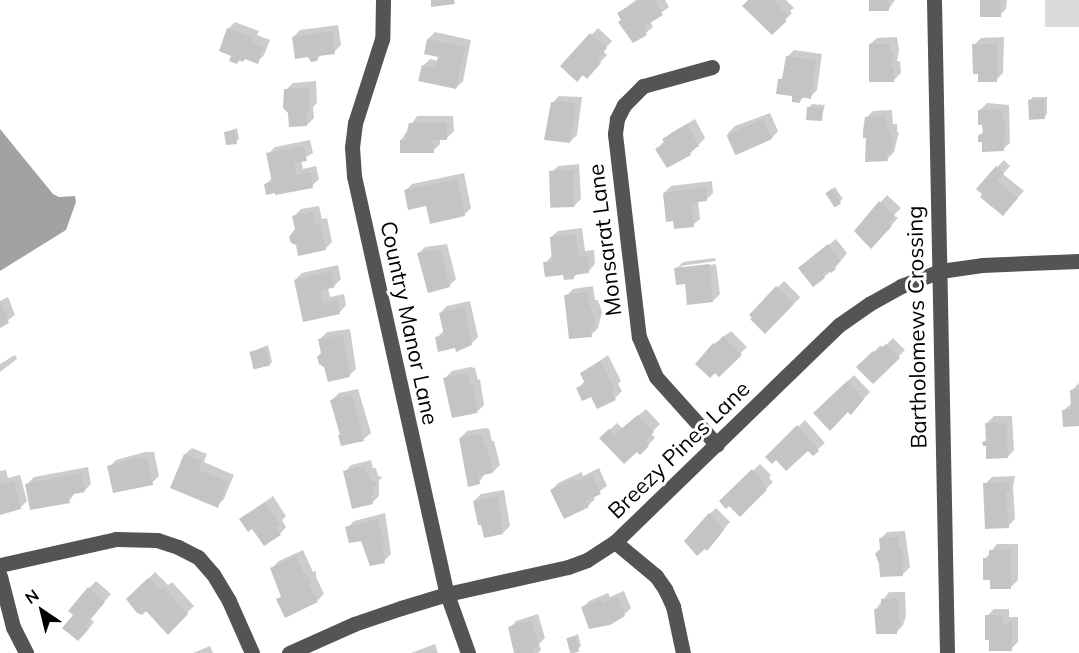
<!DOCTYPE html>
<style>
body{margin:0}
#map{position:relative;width:1079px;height:653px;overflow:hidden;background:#fff;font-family:Mulish,sans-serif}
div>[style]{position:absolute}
.green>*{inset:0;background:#dbdbdb;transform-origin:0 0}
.water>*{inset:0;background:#a2a2a2}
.shadow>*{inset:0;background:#0003;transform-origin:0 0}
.building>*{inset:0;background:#c4c4c4;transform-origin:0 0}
.minor>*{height:15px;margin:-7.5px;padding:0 7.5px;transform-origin:7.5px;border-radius:7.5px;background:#545454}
span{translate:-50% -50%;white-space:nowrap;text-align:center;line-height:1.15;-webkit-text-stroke:6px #fff;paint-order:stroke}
.street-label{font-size:22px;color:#000}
.north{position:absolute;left:12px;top:581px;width:60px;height:60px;-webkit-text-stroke:4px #fff;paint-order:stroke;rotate:325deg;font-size:16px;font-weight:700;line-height:24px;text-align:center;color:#000}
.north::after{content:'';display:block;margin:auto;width:21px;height:27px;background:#000;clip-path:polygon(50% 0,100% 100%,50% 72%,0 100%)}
</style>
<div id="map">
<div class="green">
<div style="left:1045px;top:0;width:34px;height:27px"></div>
</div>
<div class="water">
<div style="clip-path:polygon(0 129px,53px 194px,59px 197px,75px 196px,76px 202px,66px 230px,0 271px)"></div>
</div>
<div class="shadow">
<div style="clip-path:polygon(636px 0,665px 0,669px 7px,650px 21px,653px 27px,646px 33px,622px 20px,619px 13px)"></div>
<div style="clip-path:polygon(750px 0,786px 0,794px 8px,790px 11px,792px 13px,772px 33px)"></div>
<div style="clip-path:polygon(870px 0,895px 0,888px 10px)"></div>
<div style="clip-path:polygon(982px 0,1007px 0,1006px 9px,999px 16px)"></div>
<div style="clip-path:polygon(235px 22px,259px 31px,257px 35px,270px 40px,264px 55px,257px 62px,245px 58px,237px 62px,228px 29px)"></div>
<div style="clip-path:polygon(338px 25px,341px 45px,334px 52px,322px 54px,316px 59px,293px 37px,300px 30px)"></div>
<div style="clip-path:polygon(598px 28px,612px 41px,603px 51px,607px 55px,586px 77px,562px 66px)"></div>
<div style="clip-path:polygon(435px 32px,471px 40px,463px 81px,456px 88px,423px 66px,430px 59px,438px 61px,439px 55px,428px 39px)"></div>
<div style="clip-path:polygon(897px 37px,899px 51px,897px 61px,900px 61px,901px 73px,894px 80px,870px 44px,877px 38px)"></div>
<div style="clip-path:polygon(1004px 37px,1003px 73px,996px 80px,974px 45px,981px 38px)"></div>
<div style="clip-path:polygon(794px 50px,822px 54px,817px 90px,810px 97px,805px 96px,800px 101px,780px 80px,785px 75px,787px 57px)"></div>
<div style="clip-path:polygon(316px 81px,317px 103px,313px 107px,314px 118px,307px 125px,286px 90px,293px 83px)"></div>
<div style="clip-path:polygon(559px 96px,582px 97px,577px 135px,570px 142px,552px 103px)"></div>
<div style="clip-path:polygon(1033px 97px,1047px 97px,1047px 114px,1044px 117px,1030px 100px)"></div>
<div style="clip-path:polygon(987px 103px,1009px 105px,1010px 143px,1003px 149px,983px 140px,980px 135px,984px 131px,980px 110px)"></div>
<div style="clip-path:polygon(812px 104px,825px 105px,821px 119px,808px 108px)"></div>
<div style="clip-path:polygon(892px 110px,893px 124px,897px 124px,897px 132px,899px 132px,894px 152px,887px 159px,866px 118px,873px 111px)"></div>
<div style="clip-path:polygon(770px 113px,778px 131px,772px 138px,738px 153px,728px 133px,735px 126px)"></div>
<div style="clip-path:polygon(417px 116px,453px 116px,454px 131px,447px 138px,440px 138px,440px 144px,433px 151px,401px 140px)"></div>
<div style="clip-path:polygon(695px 119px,705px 138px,690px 154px,657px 149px,671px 133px)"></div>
<div style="clip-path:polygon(237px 128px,239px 139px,236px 142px,225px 133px)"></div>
<div style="clip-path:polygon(310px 140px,313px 153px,301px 160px,303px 169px,316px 166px,319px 179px,312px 186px,266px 184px,273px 177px,268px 154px,275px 147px)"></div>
<div style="clip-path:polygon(1004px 160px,1010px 166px,1003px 174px,1024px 191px,1009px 207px,982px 197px,997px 167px)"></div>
<div style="clip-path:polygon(579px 164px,581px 199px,574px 206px,551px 173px,558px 166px)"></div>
<div style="clip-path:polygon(464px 173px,471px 208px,464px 215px,427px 204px,405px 191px,412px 184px)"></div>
<div style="clip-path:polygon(712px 181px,713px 193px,706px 200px,698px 201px,700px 219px,693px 225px,664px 193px,671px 186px)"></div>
<div style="clip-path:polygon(835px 187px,843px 199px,834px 205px,830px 190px)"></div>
<div style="clip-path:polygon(887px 195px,901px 208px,894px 215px,898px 218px,871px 247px,856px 231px)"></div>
<div style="clip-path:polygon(319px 206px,322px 219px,327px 218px,332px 242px,325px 249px,297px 229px,294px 216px,301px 209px)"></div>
<div style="clip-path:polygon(582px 228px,585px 251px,594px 250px,595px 264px,589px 271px,579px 272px,573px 278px,545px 263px,552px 256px,551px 237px,558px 231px)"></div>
<div style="clip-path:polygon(836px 239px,847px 253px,835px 268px,824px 277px,800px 268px)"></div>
<div style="clip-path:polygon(447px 244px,456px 279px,449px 286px,418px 254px,425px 247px)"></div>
<div style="clip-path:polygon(715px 258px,716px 261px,681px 266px,681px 269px,716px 264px,720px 294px,713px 301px,686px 282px,676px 269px,683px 262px)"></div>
<div style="clip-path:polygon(338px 265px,341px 279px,334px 286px,328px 288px,330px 297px,344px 294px,346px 305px,340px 312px,304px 320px,295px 280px,302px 273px)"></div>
<div style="left:784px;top:281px;width:23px;height:47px;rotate:45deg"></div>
<div style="clip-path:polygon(593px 286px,595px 300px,598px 300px,602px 312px,598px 328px,591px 335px,566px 296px,573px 289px)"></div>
<div style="clip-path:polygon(8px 297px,15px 315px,0 326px,0 301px)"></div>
<div style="clip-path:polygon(470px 301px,478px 337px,471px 344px,456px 346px,437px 338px,444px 330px,440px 313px,447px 306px)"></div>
<div style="clip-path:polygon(350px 329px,356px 369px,349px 376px,323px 354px,320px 339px,327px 332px)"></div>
<div style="clip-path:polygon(731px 331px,747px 347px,719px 375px,714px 344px)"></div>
<div style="clip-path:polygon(893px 338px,905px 350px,873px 382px,858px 367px,881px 345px,883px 348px)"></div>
<div style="clip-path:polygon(268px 345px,272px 362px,269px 365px,251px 352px)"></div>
<div style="clip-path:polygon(15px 355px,17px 359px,0 372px,0 364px)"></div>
<div style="clip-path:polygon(608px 355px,621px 381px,618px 384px,622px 391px,615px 398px,591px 395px,578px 388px,585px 381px,581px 374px)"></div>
<div style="clip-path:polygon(470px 367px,475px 368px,478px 380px,480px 379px,484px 405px,477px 412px,445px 378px,452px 371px)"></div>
<div style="clip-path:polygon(854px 375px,870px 392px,857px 406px,848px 410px,815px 413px)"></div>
<div style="clip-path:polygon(1079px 383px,1079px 425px,1064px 410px,1072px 403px,1072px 390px)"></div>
<div style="clip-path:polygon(358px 389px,371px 433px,364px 439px,342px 444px,332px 400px,339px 393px)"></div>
<div style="clip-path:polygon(646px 409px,660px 424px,651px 433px,655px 438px,640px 453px,601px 438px,617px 423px,623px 429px)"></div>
<div style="clip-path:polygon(994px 416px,1012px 416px,1014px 450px,1008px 457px,984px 442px,987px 439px,987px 423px)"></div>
<div style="clip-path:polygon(805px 420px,825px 443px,813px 454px,808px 449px,776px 458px,767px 457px)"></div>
<div style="clip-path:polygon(486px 428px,489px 429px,492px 441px,494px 441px,500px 465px,493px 472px,485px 473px,479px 483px,460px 438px,467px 431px)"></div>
<div style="clip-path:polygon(192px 448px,207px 454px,204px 462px,234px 475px,224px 499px,217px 506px,172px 487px,185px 454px)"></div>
<div style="clip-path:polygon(145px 452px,154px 452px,159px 476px,152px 483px,109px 467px,116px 460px)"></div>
<div style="clip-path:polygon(371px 460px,373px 468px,376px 468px,378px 476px,383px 477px,379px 480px,379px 496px,372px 503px,345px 472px,351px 465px)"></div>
<div style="clip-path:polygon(760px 464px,771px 475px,769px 478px,773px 482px,740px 515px,729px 504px,721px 501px)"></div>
<div style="clip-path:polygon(88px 467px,91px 484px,84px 491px,76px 492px,69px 501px,27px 484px,34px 477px)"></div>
<div style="clip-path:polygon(599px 468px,607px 486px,593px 496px,595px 499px,588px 506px,552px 490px,558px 483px,582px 472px,583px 476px)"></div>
<div style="clip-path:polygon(6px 470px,8px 478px,20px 475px,27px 501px,20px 508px,0 513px,0 471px)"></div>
<div style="clip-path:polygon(1015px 476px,1013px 487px,1015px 519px,1008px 526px,985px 484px,992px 477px)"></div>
<div style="clip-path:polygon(504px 490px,510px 526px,503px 533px,474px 501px,481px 494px)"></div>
<div style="clip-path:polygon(273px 496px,286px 516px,282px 520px,286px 527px,280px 534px,252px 527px,241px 519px)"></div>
<div style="clip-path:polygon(716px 508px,730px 522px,707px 549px,700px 523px)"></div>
<div style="clip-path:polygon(385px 513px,391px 554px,384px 561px,347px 528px,354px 521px)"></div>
<div style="clip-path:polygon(905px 531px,910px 567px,903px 574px,881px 575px,877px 554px,881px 550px,880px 539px,887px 532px)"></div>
<div style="clip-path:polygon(997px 544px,1018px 544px,1018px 580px,1011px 587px,991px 579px,985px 559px)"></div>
<div style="clip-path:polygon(303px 550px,313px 572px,316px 571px,316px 577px,324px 594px,317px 601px,278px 600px,282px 596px,272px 568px,279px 561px)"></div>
<div style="clip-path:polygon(155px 572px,168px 585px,172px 582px,194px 606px,168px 632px,146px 609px,128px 599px)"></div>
<div style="clip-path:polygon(96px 581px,111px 594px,90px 618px,94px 622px,85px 633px,75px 615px,89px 588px)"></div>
<div style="clip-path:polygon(624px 591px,631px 608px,624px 615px,582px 608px,589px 601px,608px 593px,610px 597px)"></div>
<div style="clip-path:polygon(889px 592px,905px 592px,906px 616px,903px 625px,897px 632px,876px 609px)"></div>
<div style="clip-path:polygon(994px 609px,1009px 609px,1009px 617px,1018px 617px,1018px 642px,1011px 649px,987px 616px)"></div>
<div style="clip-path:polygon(538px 614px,545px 638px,539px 644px,541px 650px,538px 653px,516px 653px,510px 628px,516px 621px)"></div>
<div style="clip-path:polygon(578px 634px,581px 646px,578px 649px,568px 639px)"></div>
<div style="clip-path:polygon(435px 644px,438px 653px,411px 653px)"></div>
<div style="clip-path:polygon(210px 646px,213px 653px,193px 653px)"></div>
</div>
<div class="building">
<div style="clip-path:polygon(431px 0,454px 0,455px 4px,431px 7px)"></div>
<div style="clip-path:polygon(639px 0,654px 0,663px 15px,643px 27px,647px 35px,633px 43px,618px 22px,621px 20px,617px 13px)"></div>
<div style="clip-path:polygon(748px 0,773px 0,788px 16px,784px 19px,787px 21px,772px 35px,742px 6px)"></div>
<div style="left:869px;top:0;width:20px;height:11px"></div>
<div style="left:980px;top:0;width:21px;height:17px"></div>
<div style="clip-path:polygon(227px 28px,253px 38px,251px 42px,264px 47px,258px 64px,245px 59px,243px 62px,239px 60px,237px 64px,229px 61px,231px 56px,219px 51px)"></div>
<div style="clip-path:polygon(332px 31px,335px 54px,319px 56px,317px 61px,311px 62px,308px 57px,295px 59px,292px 37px)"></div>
<div style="clip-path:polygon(590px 33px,607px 48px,597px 59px,601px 63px,587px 79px,583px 75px,577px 82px,560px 66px)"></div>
<div style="clip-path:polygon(427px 39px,465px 47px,456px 89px,418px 81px,422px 65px,435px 68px,438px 57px,424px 54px)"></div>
<div style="clip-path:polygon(869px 44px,890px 44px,890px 53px,893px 53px,891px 67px,894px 67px,894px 82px,869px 82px)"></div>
<div style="clip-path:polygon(972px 44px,998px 44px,997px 82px,978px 82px,978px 74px,973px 74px)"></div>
<div style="clip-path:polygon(786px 56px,816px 60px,811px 99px,801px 97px,800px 103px,792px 102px,792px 96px,776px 94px,778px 79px,782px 79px)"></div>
<div style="clip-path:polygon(309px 88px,310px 111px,307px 111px,307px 126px,289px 127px,288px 113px,283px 108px,284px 89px)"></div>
<div style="left:1044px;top:99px;width:20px;height:16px;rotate:87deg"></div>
<div style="clip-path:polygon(556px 101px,576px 103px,570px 143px,544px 140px,551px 102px,556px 103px)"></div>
<div style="left:807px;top:107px;width:16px;height:13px;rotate:4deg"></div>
<div style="clip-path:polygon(998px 109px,1002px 112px,1005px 125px,1004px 151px,982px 152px,982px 142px,978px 142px,978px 135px,983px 134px,982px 125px,978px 125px,978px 110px)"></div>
<div style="clip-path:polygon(886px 116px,887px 130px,890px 130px,891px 139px,893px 138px,891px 154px,887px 154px,888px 161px,865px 162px,866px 138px,863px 138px,863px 131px,865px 117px)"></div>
<div style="left:763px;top:119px;width:22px;height:40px;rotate:66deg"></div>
<div style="clip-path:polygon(409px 123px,447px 123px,447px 140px,433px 140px,434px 153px,400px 153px,400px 140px,405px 140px)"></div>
<div style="clip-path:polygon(687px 124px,699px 146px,689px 152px,691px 155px,667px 168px,655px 149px,665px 143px,662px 139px)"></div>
<div style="clip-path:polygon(234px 130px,237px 144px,226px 145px,224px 132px)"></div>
<div style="clip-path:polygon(304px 146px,307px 161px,294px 163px,296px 175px,310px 172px,313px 188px,275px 195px,275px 193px,266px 195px,264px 184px,272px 182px,266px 153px)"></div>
<div style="clip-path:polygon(996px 166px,1004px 173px,997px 181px,1018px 198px,1003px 216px,980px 197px,982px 194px,976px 189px)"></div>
<div style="left:573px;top:170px;width:37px;height:24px;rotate:88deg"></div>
<div style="clip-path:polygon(457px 179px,465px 216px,430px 224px,426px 206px,408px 210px,404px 190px)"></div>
<div style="clip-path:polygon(706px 187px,707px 201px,691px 203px,694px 227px,674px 229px,673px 221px,666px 222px,663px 193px)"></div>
<div style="left:832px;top:189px;width:17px;height:8px;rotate:57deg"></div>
<div style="clip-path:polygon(879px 201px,895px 216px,888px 223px,892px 226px,871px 249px,854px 231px)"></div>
<div style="clip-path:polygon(312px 212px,315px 225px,320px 224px,326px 250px,298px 256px,296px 245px,291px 243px,289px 237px,295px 229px,292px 216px)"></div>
<div style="clip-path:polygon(576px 234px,578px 257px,588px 256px,589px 273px,574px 275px,574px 279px,564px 280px,563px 275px,545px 277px,543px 262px,552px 262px,550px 237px)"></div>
<div style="clip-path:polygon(828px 244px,841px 261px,834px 267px,836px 269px,831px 273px,829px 270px,822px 274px,825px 278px,813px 287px,798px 268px)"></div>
<div style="clip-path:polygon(435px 249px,435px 251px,441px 250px,450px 287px,428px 293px,417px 253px)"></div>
<div style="clip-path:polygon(709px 264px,713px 302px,687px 305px,685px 284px,676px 285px,674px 268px)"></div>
<div style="clip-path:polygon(331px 271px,335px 287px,321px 291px,323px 303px,337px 300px,340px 314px,303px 322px,294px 280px)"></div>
<div style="clip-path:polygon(776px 286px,794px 304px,765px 334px,750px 319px,752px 318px,749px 315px)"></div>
<div style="clip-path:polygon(587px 292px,589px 306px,591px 306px,592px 314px,595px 314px,594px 328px,591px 329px,592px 337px,569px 339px,564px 295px)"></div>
<div style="clip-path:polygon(0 301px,9px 323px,0 328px)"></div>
<div style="clip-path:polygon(464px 307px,472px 345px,456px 352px,455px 348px,438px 352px,435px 337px,444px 335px,439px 313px)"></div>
<div style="clip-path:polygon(343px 335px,350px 377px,328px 382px,324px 367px,319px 364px,317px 357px,321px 353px,318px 339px)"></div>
<div style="clip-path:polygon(723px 336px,742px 355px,719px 377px,715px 373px,710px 378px,695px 364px,713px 343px,715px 345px)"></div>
<div style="clip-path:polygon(886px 344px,900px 358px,873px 384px,856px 367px,873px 351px,875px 353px)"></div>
<div style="left:266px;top:348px;width:18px;height:17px;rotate:77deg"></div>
<div style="clip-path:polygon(600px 361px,615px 389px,611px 391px,616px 400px,597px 409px,591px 397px,582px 401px,576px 388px,585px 384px,580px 373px)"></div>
<div style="clip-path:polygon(463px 374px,469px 375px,471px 386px,474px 385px,477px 413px,452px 418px,443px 378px)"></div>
<div style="clip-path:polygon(847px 381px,864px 399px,851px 415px,848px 412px,830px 431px,813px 413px)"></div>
<div style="clip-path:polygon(1079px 389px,1079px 426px,1063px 427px,1062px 410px,1071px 409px,1070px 390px)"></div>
<div style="clip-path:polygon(352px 395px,364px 441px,341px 446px,338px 435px,340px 435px,330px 400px)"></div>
<div style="clip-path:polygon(638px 415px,654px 432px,645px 441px,649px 446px,640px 455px,637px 452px,624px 464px,599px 438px,609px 429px,616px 436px,617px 432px)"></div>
<div style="clip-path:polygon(985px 423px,1006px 423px,1008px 458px,986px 459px,986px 446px,983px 446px,982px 442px,986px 441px)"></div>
<div style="clip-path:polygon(797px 425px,819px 451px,813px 456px,808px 451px,786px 471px,776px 460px,772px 464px,765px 457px)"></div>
<div style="clip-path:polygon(478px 434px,482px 436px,485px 447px,487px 447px,493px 473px,478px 476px,480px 484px,468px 487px,459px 438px)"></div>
<div style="clip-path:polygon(184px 454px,202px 461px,198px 469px,228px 482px,218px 508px,170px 488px)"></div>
<div style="clip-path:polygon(137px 458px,148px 458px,153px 485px,113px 493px,107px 466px)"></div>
<div style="clip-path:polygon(364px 466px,367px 474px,369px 474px,371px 482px,375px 481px,376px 485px,373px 488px,375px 495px,371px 496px,373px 504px,352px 509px,343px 471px)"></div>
<div style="clip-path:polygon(752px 469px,765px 483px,763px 485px,767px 490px,740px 517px,729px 506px,726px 509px,719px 501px)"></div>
<div style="clip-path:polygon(81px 473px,85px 492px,68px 495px,70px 503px,30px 510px,25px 484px)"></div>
<div style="clip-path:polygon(592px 474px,601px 494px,586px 501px,589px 507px,564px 519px,550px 490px,575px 478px,576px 482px)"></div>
<div style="clip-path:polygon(14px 481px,21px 509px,0 515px,0 485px)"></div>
<div style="clip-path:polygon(1009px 482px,1009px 492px,1006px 493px,1009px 528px,985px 529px,983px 483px)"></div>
<div style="clip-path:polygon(498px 496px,503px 534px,484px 538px,481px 525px,478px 525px,473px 501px)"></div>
<div style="clip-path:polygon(265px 502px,280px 524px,275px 527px,281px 535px,264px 546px,252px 529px,248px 532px,239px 519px)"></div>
<div style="clip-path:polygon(709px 513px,724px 530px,707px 551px,705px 549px,697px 556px,684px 541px)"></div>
<div style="clip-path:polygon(378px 519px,385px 546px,382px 547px,385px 563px,370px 566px,361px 541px,349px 543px,345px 527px)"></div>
<div style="clip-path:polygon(898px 537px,899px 548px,902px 548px,903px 576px,880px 577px,879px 563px,875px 554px,880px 549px,879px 538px)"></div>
<div style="clip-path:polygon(989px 550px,1011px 550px,1011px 589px,990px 589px,990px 580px,983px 580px,983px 558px,989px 558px)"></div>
<div style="clip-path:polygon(296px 556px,306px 578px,309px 576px,312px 583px,309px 584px,318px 602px,285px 618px,276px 599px,281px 597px,270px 568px)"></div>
<div style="clip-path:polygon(148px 578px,161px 591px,164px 588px,188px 614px,168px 635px,146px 611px,142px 615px,137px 613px,126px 599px)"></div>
<div style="clip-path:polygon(88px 587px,105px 602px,85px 626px,89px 629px,78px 641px,62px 628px,73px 615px,68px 611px)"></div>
<div style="clip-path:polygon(618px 597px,625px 616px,610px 625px,589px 629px,581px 607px,602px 599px,603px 603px)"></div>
<div style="clip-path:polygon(898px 598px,900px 625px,897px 625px,897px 634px,876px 634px,874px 609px,881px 608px,881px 599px)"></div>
<div style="clip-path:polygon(985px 615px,1003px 615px,1003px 623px,1012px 623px,1012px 651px,989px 651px,989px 640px,985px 640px)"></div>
<div style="clip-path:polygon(531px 620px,539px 646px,532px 649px,534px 653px,514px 653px,508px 627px)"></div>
<div style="left:575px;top:636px;width:16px;height:9px;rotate:75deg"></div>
</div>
<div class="minor">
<div style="left:383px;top:0;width:39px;rotate:91deg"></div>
<div style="left:382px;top:39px;width:88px;rotate:107.8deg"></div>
<div style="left:355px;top:123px;width:24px;rotate:97deg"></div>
<div style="left:352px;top:147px;width:29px;rotate:86deg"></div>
<div style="left:354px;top:176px;width:428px;rotate:77.5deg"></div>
<div style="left:447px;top:594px;width:63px;rotate:70.4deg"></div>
<div style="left:934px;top:0;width:653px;rotate:88.86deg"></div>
<div style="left:712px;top:67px;width:72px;rotate:164.6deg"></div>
<div style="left:643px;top:86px;width:27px;rotate:135deg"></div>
<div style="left:624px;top:105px;width:16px;rotate:117deg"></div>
<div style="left:617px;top:119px;width:15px;rotate:98deg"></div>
<div style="left:615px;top:134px;width:204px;rotate:83.3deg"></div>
<div style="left:639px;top:337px;width:43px;rotate:67deg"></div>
<div style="left:656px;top:377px;width:91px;rotate:48.1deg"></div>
<div style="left:615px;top:542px;width:53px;rotate:39.7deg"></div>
<div style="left:656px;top:576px;width:16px;rotate:55deg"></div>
<div style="left:665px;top:589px;width:19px;rotate:65deg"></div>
<div style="left:673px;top:606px;width:48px;rotate:78deg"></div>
<div style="left:0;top:565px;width:119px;rotate:-12.6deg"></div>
<div style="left:116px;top:539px;width:41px;rotate:1.4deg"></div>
<div style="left:157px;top:540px;width:22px;rotate:18deg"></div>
<div style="left:178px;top:547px;width:22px;rotate:27deg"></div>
<div style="left:198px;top:557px;width:23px;rotate:49deg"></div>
<div style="left:213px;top:574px;width:31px;rotate:59deg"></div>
<div style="left:229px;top:601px;width:57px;rotate:66.1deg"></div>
<div style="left:0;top:576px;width:53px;rotate:75.7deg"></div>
<div style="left:13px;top:627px;width:29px;rotate:63deg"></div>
<div style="left:289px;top:653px;width:71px;rotate:-24deg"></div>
<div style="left:354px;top:624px;width:50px;rotate:-18.8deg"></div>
<div style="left:401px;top:608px;width:48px;rotate:-16.9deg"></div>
<div style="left:447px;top:594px;width:124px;rotate:-12.6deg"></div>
<div style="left:568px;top:567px;width:20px;rotate:-20deg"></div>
<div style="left:587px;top:560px;width:33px;rotate:-33deg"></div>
<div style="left:615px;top:542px;width:312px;rotate:-44.1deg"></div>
<div style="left:839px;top:325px;width:37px;rotate:-35deg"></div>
<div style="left:869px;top:304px;width:37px;rotate:-29deg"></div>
<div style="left:901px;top:286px;width:42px;rotate:-21deg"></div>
<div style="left:940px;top:271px;width:42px;rotate:-8.1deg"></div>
<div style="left:982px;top:265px;width:97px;rotate:-2.4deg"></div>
</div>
<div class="street-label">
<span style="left:605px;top:240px;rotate:-97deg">Monsarat Lane</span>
<span style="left:409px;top:323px;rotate:78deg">Country Manor Lane</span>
<span style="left:917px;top:327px;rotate:-91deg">Bartholomews Crossing</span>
<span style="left:679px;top:450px;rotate:-44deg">Breezy Pines Lane</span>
</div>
<div class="north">N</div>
</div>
